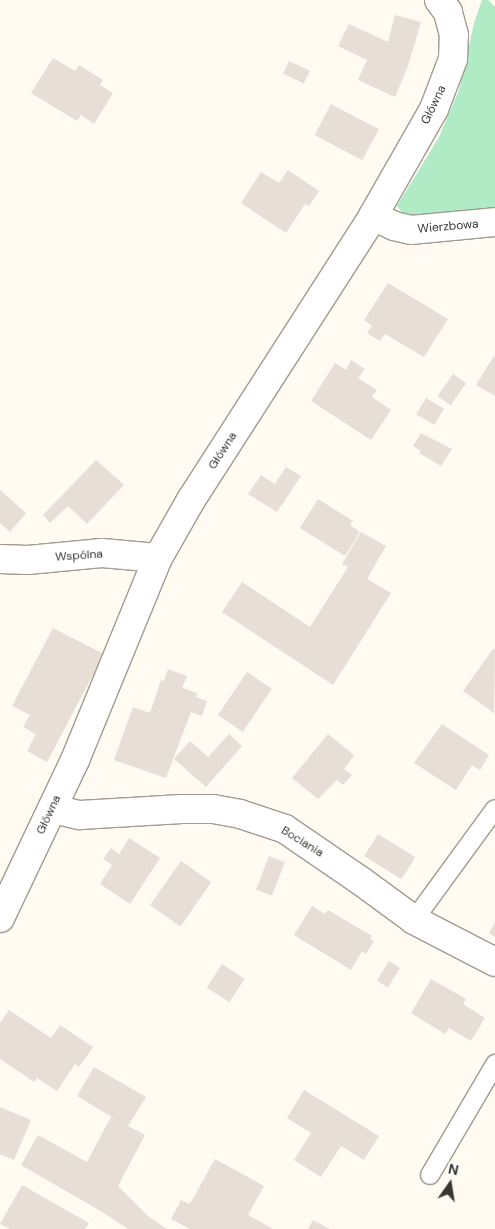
<!DOCTYPE html>
<meta charset="utf-8">
<style>
body{margin:0}
#map{position:relative;width:495px;height:1229px;overflow:hidden;background:#fffaf2;font-family:"DM Sans",sans-serif}
div>[style]{position:absolute}
.green>*{inset:0;background:#b1ebc5}
.building>*{inset:0;background:#e7ded6;transform-origin:0 0}
.roads{filter:drop-shadow(1px 0 #a19b92) drop-shadow(-1px 0 #a19b92) drop-shadow(0 1px #a19b92) drop-shadow(0 -1px #a19b92)}
.service>*{height:18px;margin:-9px;padding:0 9px;transform-origin:9px;border-radius:9px;background:#fff}
.minor>*{height:28px;margin:-14px;padding:0 14px;transform-origin:14px;border-radius:14px;background:#fff}
.tertiary>*{height:28px;margin:-14px;padding:0 14px;transform-origin:14px;border-radius:14px;background:#fff}
span{translate:-50% -50%;white-space:nowrap;text-align:center;line-height:1.15;-webkit-text-stroke:4.5px #fff;paint-order:stroke}
.street-label{font-size:12px;color:#393733}
.north{position:absolute;left:425px;top:1159px;width:50px;height:50px;-webkit-text-stroke:4px #fff;paint-order:stroke;rotate:13deg;font-size:14px;font-weight:700;line-height:20px;text-align:center;color:#393733}
.north::after{content:'';display:block;margin:auto;width:18px;height:22px;background:#393733;clip-path:polygon(50% 0,100% 100%,50% 72%,0 100%)}
</style>
<div id="map">
<div class="green">
<div style="clip-path:polygon(482px 0,488px 0,495px 7px,495px 210px,420px 219px,403px 214px,397px 206px,439px 137px,459px 90px,474px 23px)"></div>
</div>
<div class="building">
<div style="clip-path:polygon(395px 15px,421px 22px,408px 66px,395px 97px,358px 80px,367px 60px,338px 46px,349px 24px,388px 42px)"></div>
<div style="clip-path:polygon(53px 58px,75px 71px,79px 65px,103px 80px,100px 85px,113px 93px,94px 124px,81px 115px,77px 121px,31px 93px)"></div>
<div style="left:289px;top:61px;width:23px;height:14px;rotate:25deg"></div>
<div style="left:331px;top:104px;width:54px;height:35px;rotate:28deg"></div>
<div style="clip-path:polygon(288px 170px,319px 191px,309px 206px,305px 204px,286px 233px,241px 203px,261px 172px,279px 183px)"></div>
<div style="clip-path:polygon(388px 283px,448px 319px,424px 357px,385px 334px,380px 341px,367px 333px,372px 326px,364px 320px)"></div>
<div style="clip-path:polygon(494px 356px,495px 357px,495px 396px,476px 385px)"></div>
<div style="clip-path:polygon(351px 360px,365px 369px,358px 378px,377px 390px,372px 397px,391px 410px,371px 440px,311px 401px,335px 363px,346px 370px)"></div>
<div style="left:453px;top:374px;width:16px;height:27px;rotate:35deg"></div>
<div style="left:426px;top:398px;width:21px;height:19px;rotate:31deg"></div>
<div style="clip-path:polygon(421px 433px,452px 449px,441px 466px,419px 453px,421px 451px,413px 446px)"></div>
<div style="clip-path:polygon(96px 460px,124px 485px,87px 524px,68px 506px,50px 523px,43px 515px)"></div>
<div style="clip-path:polygon(286px 467px,301px 476px,277px 512px,248px 494px,261px 475px,275px 484px)"></div>
<div style="clip-path:polygon(0 490px,26px 513px,10px 532px,0 523px)"></div>
<div style="clip-path:polygon(318px 499px,353px 521px,350px 525px,360px 532px,345px 556px,300px 528px)"></div>
<div style="clip-path:polygon(361px 532px,386px 546px,367px 579px,391px 593px,333px 685px,222px 612px,242px 582px,310px 627px,348px 567px,342px 564px)"></div>
<div style="clip-path:polygon(53px 628px,104px 654px,47px 762px,27px 751px,36px 734px,23px 727px,30px 715px,12px 706px)"></div>
<div style="clip-path:polygon(493px 649px,495px 650px,494px 713px,463px 691px)"></div>
<div style="clip-path:polygon(168px 669px,187px 676px,182px 688px,197px 693px,196px 697px,207px 701px,202px 716px,191px 712px,166px 778px,114px 760px,133px 707px,150px 713px,161px 680px,164px 681px)"></div>
<div style="left:247px;top:672px;width:30px;height:52px;rotate:34deg"></div>
<div style="clip-path:polygon(442px 724px,489px 755px,480px 770px,472px 765px,456px 790px,414px 763px)"></div>
<div style="clip-path:polygon(229px 734px,242px 746px,206px 787px,174px 759px,190px 741px,208px 757px)"></div>
<div style="clip-path:polygon(328px 734px,354px 755px,344px 769px,352px 775px,343px 785px,337px 780px,318px 799px,292px 778px)"></div>
<div style="left:378px;top:834px;width:44px;height:26px;rotate:32deg"></div>
<div style="clip-path:polygon(129px 838px,160px 858px,130px 904px,100px 884px,112px 865px,103px 859px,111px 848px,119px 854px)"></div>
<div style="left:269px;top:856px;width:17px;height:36px;rotate:21deg"></div>
<div style="left:181px;top:861px;width:37px;height:54px;rotate:35deg"></div>
<div style="clip-path:polygon(312px 906px,325px 914px,328px 910px,372px 936px,370px 938px,374px 941px,366px 954px,362px 951px,351px 970px,294px 935px)"></div>
<div style="clip-path:polygon(495px 922px,495px 937px,489px 933px)"></div>
<div style="left:389px;top:961px;width:13px;height:23px;rotate:32deg"></div>
<div style="left:222px;top:964px;width:27px;height:28px;rotate:33deg"></div>
<div style="clip-path:polygon(431px 979px,466px 999px,463px 1004px,485px 1018px,471px 1041px,449px 1028px,445px 1034px,411px 1013px)"></div>
<div style="clip-path:polygon(9px 1010px,51px 1038px,60px 1025px,93px 1047px,79px 1067px,75px 1064px,57px 1091px,37px 1078px,34px 1082px,0 1059px,0 1023px)"></div>
<div style="clip-path:polygon(94px 1067px,146px 1097px,128px 1126px,145px 1135px,118px 1186px,149px 1217px,167px 1229px,128px 1229px,104px 1213px,21px 1165px,38px 1135px,87px 1162px,111px 1117px,120px 1122px,77px 1096px)"></div>
<div style="clip-path:polygon(304px 1090px,379px 1136px,364px 1160px,341px 1146px,321px 1177px,294px 1160px,311px 1133px,287px 1118px)"></div>
<div style="clip-path:polygon(0 1107px,31px 1120px,14px 1160px,0 1154px)"></div>
<div style="clip-path:polygon(215px 1159px,264px 1186px,248px 1215px,273px 1229px,190px 1229px,171px 1219px,181px 1200px,190px 1204px)"></div>
<div style="clip-path:polygon(22px 1185px,89px 1223px,85px 1229px,10px 1229px,0 1224px)"></div>
<div style="clip-path:polygon(313px 1220px,330px 1229px,308px 1229px)"></div>
</div>
<div class="roads">
<div class="service">
<div style="left:414px;top:920px;width:137px;rotate:-53.9deg"></div>
<div style="left:430px;top:1175px;width:129px;rotate:-59.6deg"></div>
</div>
<div class="minor">
<div style="left:373px;top:216px;width:23px;rotate:25deg"></div>
<div style="left:394px;top:226px;width:17px;rotate:13deg"></div>
<div style="left:411px;top:230px;width:84px;rotate:-5.4deg"></div>
<div style="left:0;top:559px;width:28px;rotate:2deg"></div>
<div style="left:28px;top:560px;width:74px;rotate:-5.4deg"></div>
<div style="left:102px;top:553px;width:56px;rotate:5.1deg"></div>
<div style="left:53px;top:809px;width:28px;rotate:13deg"></div>
<div style="left:80px;top:815px;width:102px;rotate:-3.4deg"></div>
<div style="left:182px;top:809px;width:31px"></div>
<div style="left:213px;top:809px;width:27px;rotate:10deg"></div>
<div style="left:240px;top:814px;width:47px;rotate:18.4deg"></div>
<div style="left:285px;top:829px;width:92px;rotate:34.4deg"></div>
<div style="left:361px;top:881px;width:66px;rotate:36.3deg"></div>
<div style="left:414px;top:920px;width:91px;rotate:27.4deg"></div>
</div>
<div class="tertiary">
<div style="left:0;top:918px;width:175px;rotate:-64.6deg"></div>
<div style="left:75px;top:760px;width:218px;rotate:-67.7deg"></div>
<div style="left:158px;top:558px;width:67px;rotate:-60.4deg"></div>
<div style="left:191px;top:500px;width:337px;rotate:-57.3deg"></div>
<div style="left:373px;top:216px;width:123px;rotate:-60.3deg"></div>
<div style="left:434px;top:109px;width:53px;rotate:-69.2deg"></div>
<div style="left:453px;top:59px;width:24px;rotate:-88deg"></div>
<div style="left:454px;top:35px;width:24px;rotate:-105deg"></div>
<div style="left:448px;top:12px;width:15px;rotate:-127deg"></div>
</div>
</div>
<div class="street-label">
<span style="left:434px;top:105px;rotate:-64deg">Główna</span>
<span style="left:448px;top:227px;rotate:-5deg">Wierzbowa</span>
<span style="left:223px;top:451px;rotate:-57deg">Główna</span>
<span style="left:79px;top:556px;rotate:-4deg">Wspólna</span>
<span style="left:49px;top:815px;rotate:-65deg">Główna</span>
<span style="left:302px;top:842px;rotate:32deg">Bociania</span>
</div>
<div class="north">N</div>
</div>
